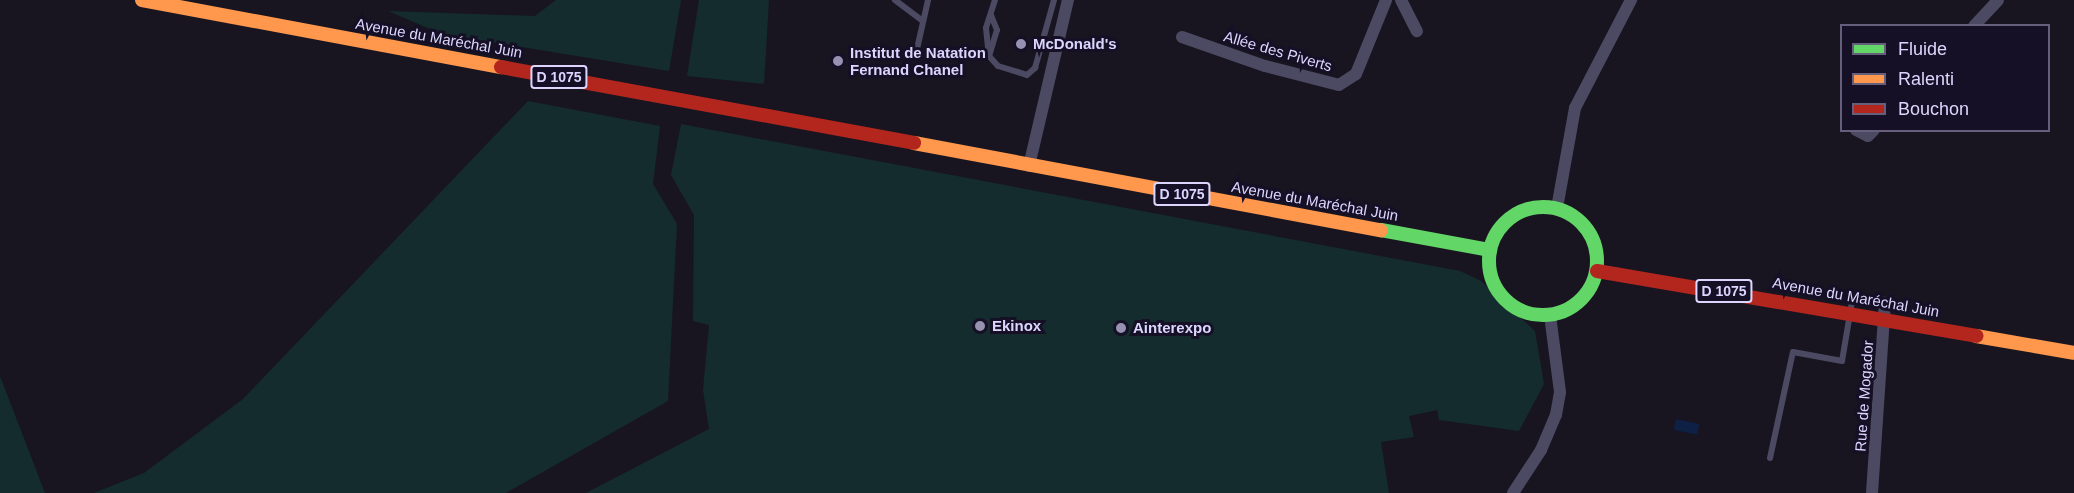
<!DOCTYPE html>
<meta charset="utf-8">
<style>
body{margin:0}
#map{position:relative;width:2074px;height:493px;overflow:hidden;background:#181521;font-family:Helvetica,sans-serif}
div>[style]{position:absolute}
.green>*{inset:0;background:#142c2e}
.water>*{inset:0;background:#0e2044;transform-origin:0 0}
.lane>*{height:6px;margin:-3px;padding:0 3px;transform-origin:3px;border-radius:3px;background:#4c4a62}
.street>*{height:12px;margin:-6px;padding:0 6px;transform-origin:6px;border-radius:6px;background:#4c4a62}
.fast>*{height:14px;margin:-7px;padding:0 7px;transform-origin:7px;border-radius:7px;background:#63d668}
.fast>.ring{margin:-7px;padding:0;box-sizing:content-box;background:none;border:14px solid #63d668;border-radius:50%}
.slow>*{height:14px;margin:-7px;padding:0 7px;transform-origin:7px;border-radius:7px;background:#ff974d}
.jam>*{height:14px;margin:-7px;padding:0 7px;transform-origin:7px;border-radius:7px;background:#b3261e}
.dots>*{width:16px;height:16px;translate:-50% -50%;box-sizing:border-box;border:3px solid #151026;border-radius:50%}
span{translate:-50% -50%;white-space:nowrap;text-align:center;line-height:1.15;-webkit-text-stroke:6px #151026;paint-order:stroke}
.shield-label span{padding:2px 4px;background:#151026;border:2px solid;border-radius:4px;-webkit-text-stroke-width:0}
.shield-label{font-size:14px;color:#dcd6fe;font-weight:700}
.street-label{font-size:15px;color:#dcd6fe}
.poi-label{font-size:15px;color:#dcd6fe;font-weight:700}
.left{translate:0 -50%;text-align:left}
.legend{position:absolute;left:1840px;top:24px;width:210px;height:108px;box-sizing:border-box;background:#151026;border:2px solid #655f7c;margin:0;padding:8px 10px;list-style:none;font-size:18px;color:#dcd6fe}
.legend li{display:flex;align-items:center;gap:12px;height:30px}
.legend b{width:30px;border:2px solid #655f7c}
</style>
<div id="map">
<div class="green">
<div style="clip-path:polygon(556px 0,681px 0,669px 71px,442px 34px,388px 11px,535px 16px)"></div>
<div style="clip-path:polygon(699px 0,769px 0,764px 84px,687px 76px)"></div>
<div style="clip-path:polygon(528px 101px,660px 126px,653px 184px,677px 224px,668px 401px,506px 493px,94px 493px,144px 473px,243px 399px)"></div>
<div style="clip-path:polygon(681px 124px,1460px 271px,1481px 281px,1535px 331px,1544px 384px,1519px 431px,1439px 420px,1437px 410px,1409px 416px,1414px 437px,1381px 442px,1389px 493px,586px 493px,709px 429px,703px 390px,709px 325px,693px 321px,694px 215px,671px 175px)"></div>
<div style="clip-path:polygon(0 376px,45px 493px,0 493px)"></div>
</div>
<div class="water">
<div style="left:1676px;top:419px;width:24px;height:11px;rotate:12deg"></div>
</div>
<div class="lane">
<div style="left:895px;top:0;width:35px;rotate:37deg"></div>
<div style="left:995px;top:0;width:29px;rotate:108deg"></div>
<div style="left:986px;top:28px;width:28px;rotate:84deg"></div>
<div style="left:989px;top:56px;width:13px;rotate:48deg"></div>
<div style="left:998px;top:66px;width:30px;rotate:17deg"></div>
<div style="left:1027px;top:75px;width:11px;rotate:-41deg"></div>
<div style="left:1035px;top:68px;width:71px;rotate:-74.4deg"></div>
<div style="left:917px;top:49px;width:50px;rotate:-77.3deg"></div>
<div style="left:989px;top:56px;width:27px;rotate:-73deg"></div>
<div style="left:997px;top:30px;width:16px;rotate:-112deg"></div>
<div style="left:1770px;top:458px;width:108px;rotate:-77.8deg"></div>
<div style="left:1793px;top:352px;width:50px;rotate:10.4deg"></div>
<div style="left:1842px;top:361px;width:66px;rotate:-80.4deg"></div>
</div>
<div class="street">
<div style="left:1401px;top:0;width:35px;rotate:63deg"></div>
<div style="left:1974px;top:26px;width:35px;rotate:-47deg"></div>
<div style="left:1182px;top:37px;width:88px;rotate:19.3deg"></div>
<div style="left:1265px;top:66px;width:76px;rotate:14.4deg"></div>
<div style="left:1339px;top:85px;width:20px;rotate:-33deg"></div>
<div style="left:1356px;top:74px;width:80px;rotate:-67.9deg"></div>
<div style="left:1856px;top:130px;width:13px;rotate:27deg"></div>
<div style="left:1868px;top:136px;width:8px;rotate:-45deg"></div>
<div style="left:1029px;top:166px;width:171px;rotate:-76.8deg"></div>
<div style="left:1557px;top:208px;width:102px;rotate:-79.8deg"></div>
<div style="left:1575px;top:108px;width:122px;rotate:-62.6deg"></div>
<div style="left:1513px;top:493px;width:51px;rotate:-56.9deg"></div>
<div style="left:1541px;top:450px;width:38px;rotate:-67deg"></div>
<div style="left:1556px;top:415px;width:23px;rotate:-80deg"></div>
<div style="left:1560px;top:392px;width:78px;rotate:-97.4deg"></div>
<div style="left:1872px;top:493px;width:191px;rotate:-86.1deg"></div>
</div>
<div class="fast">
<div class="ring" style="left:1489px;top:207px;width:94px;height:94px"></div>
<div style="left:1381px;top:230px;width:111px;rotate:10.4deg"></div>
</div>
<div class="slow">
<div style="left:142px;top:0;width:365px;rotate:10.6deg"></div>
<div style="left:914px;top:143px;width:475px;rotate:10.6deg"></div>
<div style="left:1976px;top:336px;width:99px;rotate:9.8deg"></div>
</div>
<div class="jam">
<div style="left:501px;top:67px;width:420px;rotate:10.4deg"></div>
<div style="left:1597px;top:271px;width:385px;rotate:9.7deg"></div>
</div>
<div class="dots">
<div style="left:1021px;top:44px;background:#9792b1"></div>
<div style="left:838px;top:61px;background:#9792b1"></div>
<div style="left:980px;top:326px;background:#9792b1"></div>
<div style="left:1121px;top:328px;background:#9792b1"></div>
</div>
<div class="shield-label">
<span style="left:559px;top:77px">D 1075</span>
<span style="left:1182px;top:194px">D 1075</span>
<span style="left:1724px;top:291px">D 1075</span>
</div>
<div class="street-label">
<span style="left:439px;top:38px;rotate:10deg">Avenue du Maréchal Juin</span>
<span style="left:1278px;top:51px;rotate:16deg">Allée des Piverts</span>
<span style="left:1315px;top:201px;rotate:10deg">Avenue du Maréchal Juin</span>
<span style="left:1856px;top:297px;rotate:10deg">Avenue du Maréchal Juin</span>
<span style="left:1864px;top:396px;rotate:-86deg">Rue de Mogador</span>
</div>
<div class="poi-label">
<span class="left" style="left:1033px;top:44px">McDonald's</span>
<span class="left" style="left:850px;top:61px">Institut de Natation<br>Fernand Chanel</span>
<span class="left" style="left:992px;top:326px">Ekinox</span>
<span class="left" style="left:1133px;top:328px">Ainterexpo</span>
</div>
<ul class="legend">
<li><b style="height:8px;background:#63d668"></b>Fluide</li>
<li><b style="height:8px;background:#ff974d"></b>Ralenti</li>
<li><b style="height:8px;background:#b3261e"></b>Bouchon</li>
</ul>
</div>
